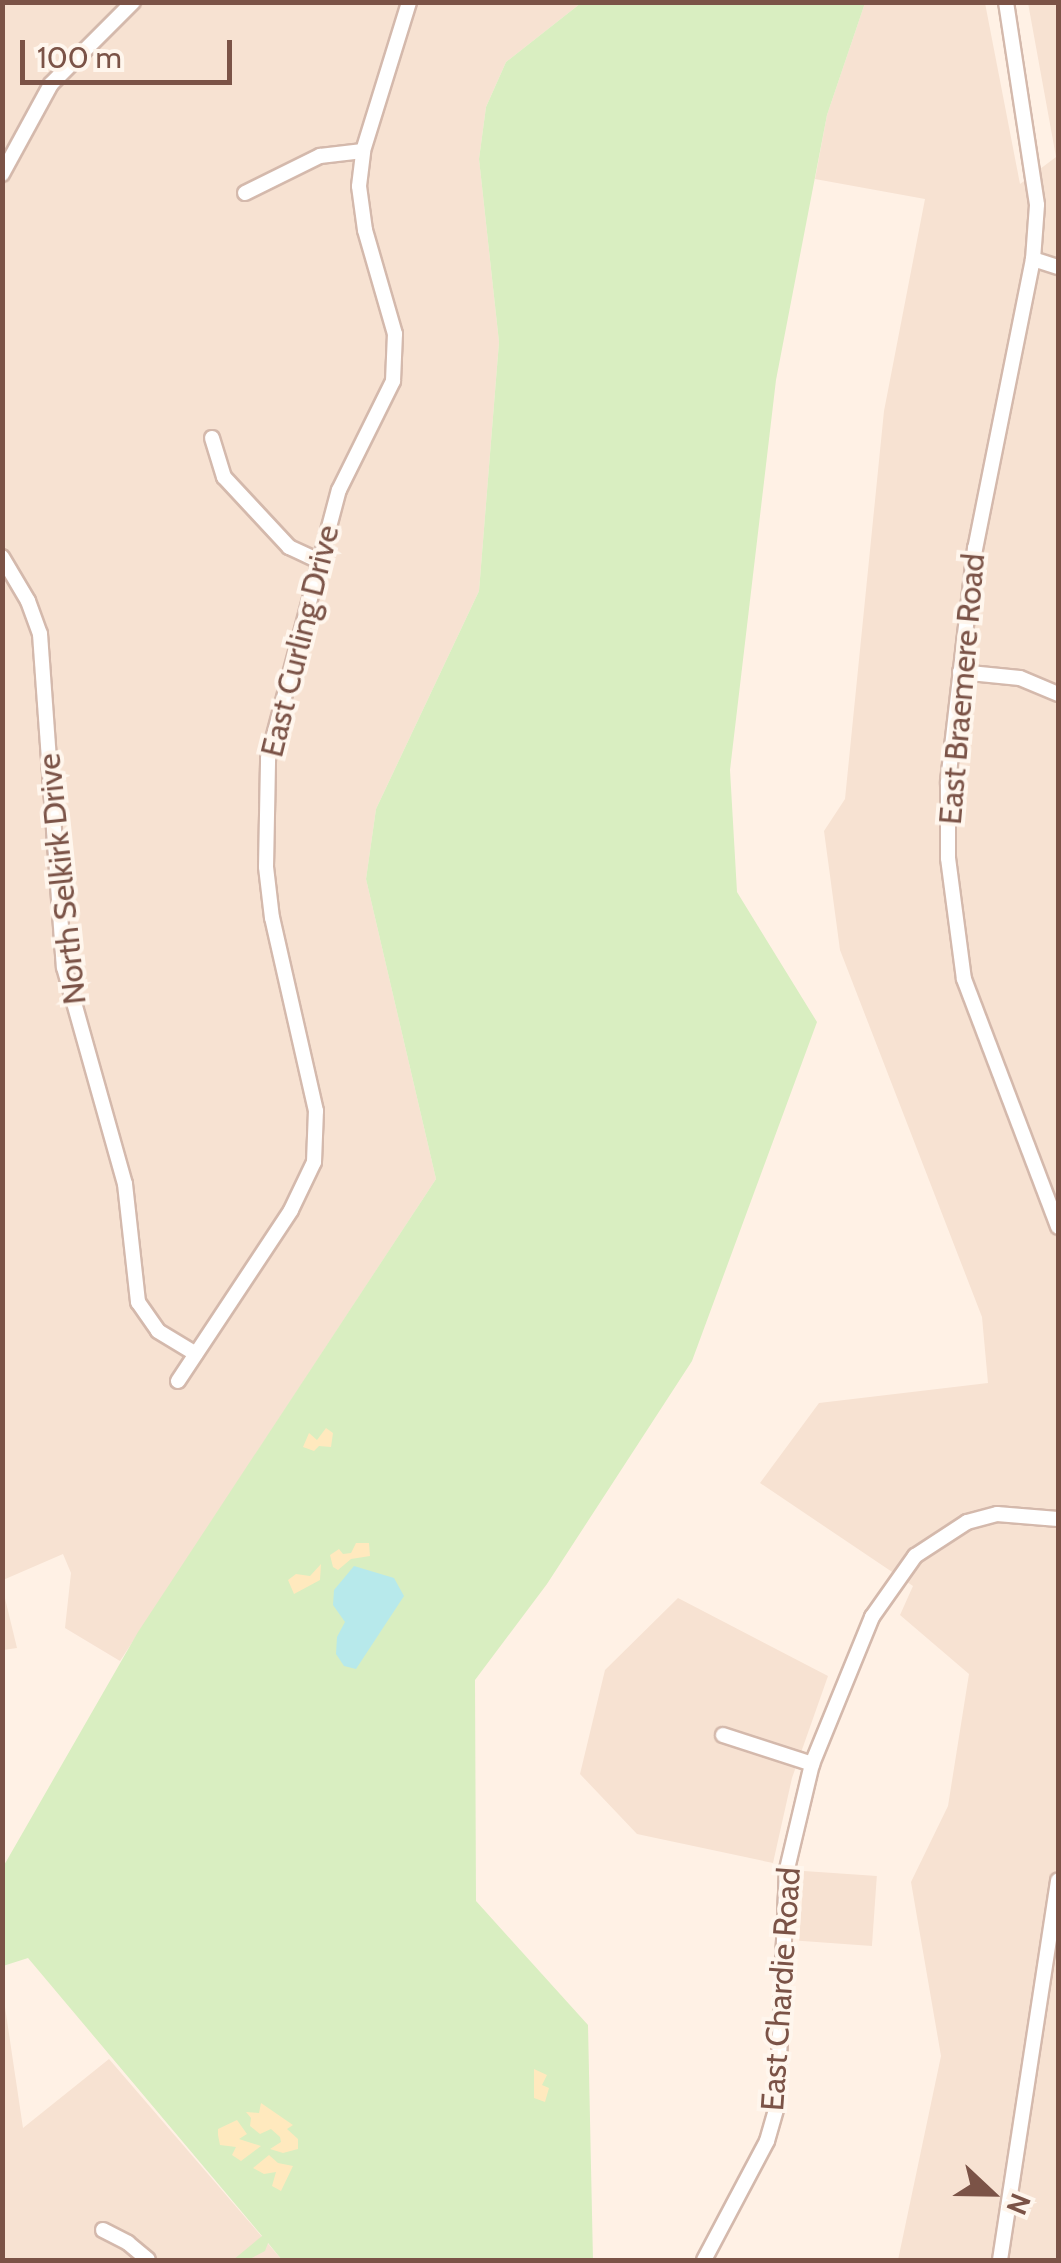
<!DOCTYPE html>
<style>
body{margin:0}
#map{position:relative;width:1061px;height:2263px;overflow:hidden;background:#fff1e5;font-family:Cabin,sans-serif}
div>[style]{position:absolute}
.residential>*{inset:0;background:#f7e2d2;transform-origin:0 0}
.green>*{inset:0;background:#d9eec1}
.sand>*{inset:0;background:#ffe9be}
.water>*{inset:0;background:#b7e9eb}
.roads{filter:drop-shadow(2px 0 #d4b9ac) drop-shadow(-2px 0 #d4b9ac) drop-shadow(0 2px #d4b9ac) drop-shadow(0 -2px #d4b9ac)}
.street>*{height:14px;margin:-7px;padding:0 7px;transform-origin:7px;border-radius:7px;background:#fff}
span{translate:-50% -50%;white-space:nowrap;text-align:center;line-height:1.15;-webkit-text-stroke:8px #fff6ed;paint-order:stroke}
.street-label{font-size:32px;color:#7b5347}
.frame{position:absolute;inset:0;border:5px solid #7b5347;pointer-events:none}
.north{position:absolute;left:941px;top:2143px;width:100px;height:100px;-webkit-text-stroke:8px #fff6ed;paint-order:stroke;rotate:112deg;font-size:28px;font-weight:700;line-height:40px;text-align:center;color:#7b5347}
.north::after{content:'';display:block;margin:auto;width:35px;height:45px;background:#7b5347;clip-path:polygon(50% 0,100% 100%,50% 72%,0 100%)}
.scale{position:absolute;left:20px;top:40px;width:212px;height:45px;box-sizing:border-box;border:5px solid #7b5347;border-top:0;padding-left:12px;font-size:30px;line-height:35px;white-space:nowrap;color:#7b5347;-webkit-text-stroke:8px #fff6ed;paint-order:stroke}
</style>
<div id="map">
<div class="residential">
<div style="clip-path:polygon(3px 3px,581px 3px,506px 62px,486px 107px,479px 159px,499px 342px,479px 591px,376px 809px,366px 879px,436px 1179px,120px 1661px,65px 1628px,71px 1573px,63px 1554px,3px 1580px)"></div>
<div style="clip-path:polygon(865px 3px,985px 3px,1020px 184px,1056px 157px,1028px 3px,1058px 3px,1058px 2260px,898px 2260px,941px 2056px,911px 1882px,948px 1806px,969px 1674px,900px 1615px,913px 1586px,760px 1483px,819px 1403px,988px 1383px,982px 1317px,840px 950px,824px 831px,845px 799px,884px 411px,925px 199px,815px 179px,827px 115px)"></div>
<div style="clip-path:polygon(2px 1586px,17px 1648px,3px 1650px,2px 1650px)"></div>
<div style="clip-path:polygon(678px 1598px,828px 1676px,792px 1778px,773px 1863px,637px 1834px,580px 1774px,605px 1670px)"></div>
<div style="left:804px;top:1871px;width:73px;height:70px;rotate:4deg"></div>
<div style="clip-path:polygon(2px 1987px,23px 2128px,109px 2059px,282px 2260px,3px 2260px)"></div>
</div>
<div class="green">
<div style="clip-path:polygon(581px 3px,865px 3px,827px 115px,776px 380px,730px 770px,737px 892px,817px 1022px,692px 1361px,547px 1584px,475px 1680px,476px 1901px,588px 2025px,593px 2260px,282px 2260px,268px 2243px,265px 2251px,248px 2260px,233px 2260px,262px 2236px,28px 1958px,3px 1966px,3px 1867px,138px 1632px,436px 1179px,366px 879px,376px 809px,479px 591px,499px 342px,479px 159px,486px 107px,506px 62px)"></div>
</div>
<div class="sand">
<div style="clip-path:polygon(326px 1428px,333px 1433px,331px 1447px,319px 1446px,314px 1451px,303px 1447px,309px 1433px,317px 1440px)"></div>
<div style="clip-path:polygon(356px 1543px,369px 1543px,370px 1556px,351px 1559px,338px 1570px,333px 1567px,330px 1555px,339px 1549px,343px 1554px,351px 1553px)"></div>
<div style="clip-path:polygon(321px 1564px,320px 1580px,294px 1594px,288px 1580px,296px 1574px,310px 1576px)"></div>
<div style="clip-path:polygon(534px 2069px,547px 2075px,542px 2085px,549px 2088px,545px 2102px,534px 2098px)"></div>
<div style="clip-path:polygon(261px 2103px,293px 2125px,287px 2129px,298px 2139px,298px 2149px,283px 2153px,270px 2149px,281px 2142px,280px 2137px,271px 2129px,260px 2134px,250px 2126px,251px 2118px,246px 2112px,259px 2113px)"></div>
<div style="clip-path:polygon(237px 2120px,247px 2134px,239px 2139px,261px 2146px,241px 2161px,232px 2155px,236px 2147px,220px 2145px,218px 2135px,218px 2129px)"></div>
<div style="clip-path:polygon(269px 2155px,278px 2163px,293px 2166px,281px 2191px,272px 2186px,276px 2172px,264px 2174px,253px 2168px)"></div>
</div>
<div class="water">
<div style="clip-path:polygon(354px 1566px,394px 1578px,404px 1596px,356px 1669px,344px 1666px,336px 1654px,337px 1637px,345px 1622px,333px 1605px,334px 1590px)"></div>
</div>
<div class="roads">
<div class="street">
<div style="left:1006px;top:2px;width:205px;rotate:81.3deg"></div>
<div style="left:1037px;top:205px;width:54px;rotate:94.2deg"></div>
<div style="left:1033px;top:259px;width:295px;rotate:101.3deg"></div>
<div style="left:975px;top:548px;width:237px;rotate:96.6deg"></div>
<div style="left:948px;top:783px;width:75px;rotate:90deg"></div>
<div style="left:948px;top:858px;width:122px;rotate:82.5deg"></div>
<div style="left:964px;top:979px;width:265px;rotate:69.2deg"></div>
<div style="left:2px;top:174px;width:102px;rotate:-61.4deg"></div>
<div style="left:51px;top:84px;width:116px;rotate:-45deg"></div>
<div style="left:245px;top:193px;width:84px;rotate:-26.3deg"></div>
<div style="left:320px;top:156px;width:43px;rotate:-6.6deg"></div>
<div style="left:1033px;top:259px;width:26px;rotate:18deg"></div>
<div style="left:212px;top:438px;width:41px;rotate:72.9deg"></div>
<div style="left:224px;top:477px;width:96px;rotate:47.1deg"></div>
<div style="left:289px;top:547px;width:33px;rotate:25deg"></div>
<div style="left:2px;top:557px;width:51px;rotate:59.4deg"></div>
<div style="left:28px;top:601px;width:35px;rotate:70deg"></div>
<div style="left:40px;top:634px;width:334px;rotate:85.9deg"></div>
<div style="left:64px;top:967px;width:225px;rotate:74.3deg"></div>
<div style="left:125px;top:1184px;width:119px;rotate:83.7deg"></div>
<div style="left:138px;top:1302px;width:35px;rotate:55deg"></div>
<div style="left:158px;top:1331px;width:44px;rotate:31.2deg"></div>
<div style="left:960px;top:672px;width:60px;rotate:5.7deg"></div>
<div style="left:1020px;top:678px;width:41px;rotate:22.8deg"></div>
<div style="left:178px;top:1381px;width:205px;rotate:-56.5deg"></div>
<div style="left:291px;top:1210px;width:53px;rotate:-64.4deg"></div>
<div style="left:314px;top:1162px;width:51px;rotate:-87.8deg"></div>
<div style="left:316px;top:1111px;width:198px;rotate:-102.8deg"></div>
<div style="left:272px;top:918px;width:51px;rotate:-96.7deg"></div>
<div style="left:266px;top:867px;width:109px;rotate:-88.9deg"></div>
<div style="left:268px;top:758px;width:277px;rotate:-75.2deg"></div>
<div style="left:339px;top:490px;width:122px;rotate:-63.6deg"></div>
<div style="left:393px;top:381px;width:47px;rotate:-87.6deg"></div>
<div style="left:395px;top:334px;width:108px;rotate:-106.1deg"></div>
<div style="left:365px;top:230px;width:44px;rotate:-97.8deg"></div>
<div style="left:359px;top:186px;width:35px;rotate:-83deg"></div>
<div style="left:363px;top:151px;width:156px;rotate:-72.8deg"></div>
<div style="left:723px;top:1735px;width:94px;rotate:18deg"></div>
<div style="left:103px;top:2230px;width:28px;rotate:27deg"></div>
<div style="left:128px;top:2243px;width:26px;rotate:40deg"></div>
<div style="left:704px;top:2260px;width:135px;rotate:-62.1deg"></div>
<div style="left:767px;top:2141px;width:35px;rotate:-74deg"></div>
<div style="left:777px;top:2107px;width:238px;rotate:-87.6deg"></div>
<div style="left:787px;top:1869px;width:108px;rotate:-76.6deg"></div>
<div style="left:812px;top:1764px;width:159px;rotate:-67.8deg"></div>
<div style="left:872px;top:1617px;width:75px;rotate:-54.8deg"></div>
<div style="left:915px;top:1556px;width:62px;rotate:-33.2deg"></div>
<div style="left:967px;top:1522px;width:31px;rotate:-15deg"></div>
<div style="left:997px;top:1514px;width:61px;rotate:4.7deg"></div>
<div style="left:1000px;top:2260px;width:384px;rotate:-81.3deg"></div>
</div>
</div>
<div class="street-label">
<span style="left:300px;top:641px;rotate:-76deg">East Curling Drive</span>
<span style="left:962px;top:689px;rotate:-85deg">East Braemere Road</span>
<span style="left:62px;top:879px;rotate:-96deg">North Selkirk Drive</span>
<span style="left:781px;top:1989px;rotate:-86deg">East Chardie Road</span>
</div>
<div class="frame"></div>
<div class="north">N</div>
<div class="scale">100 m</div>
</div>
